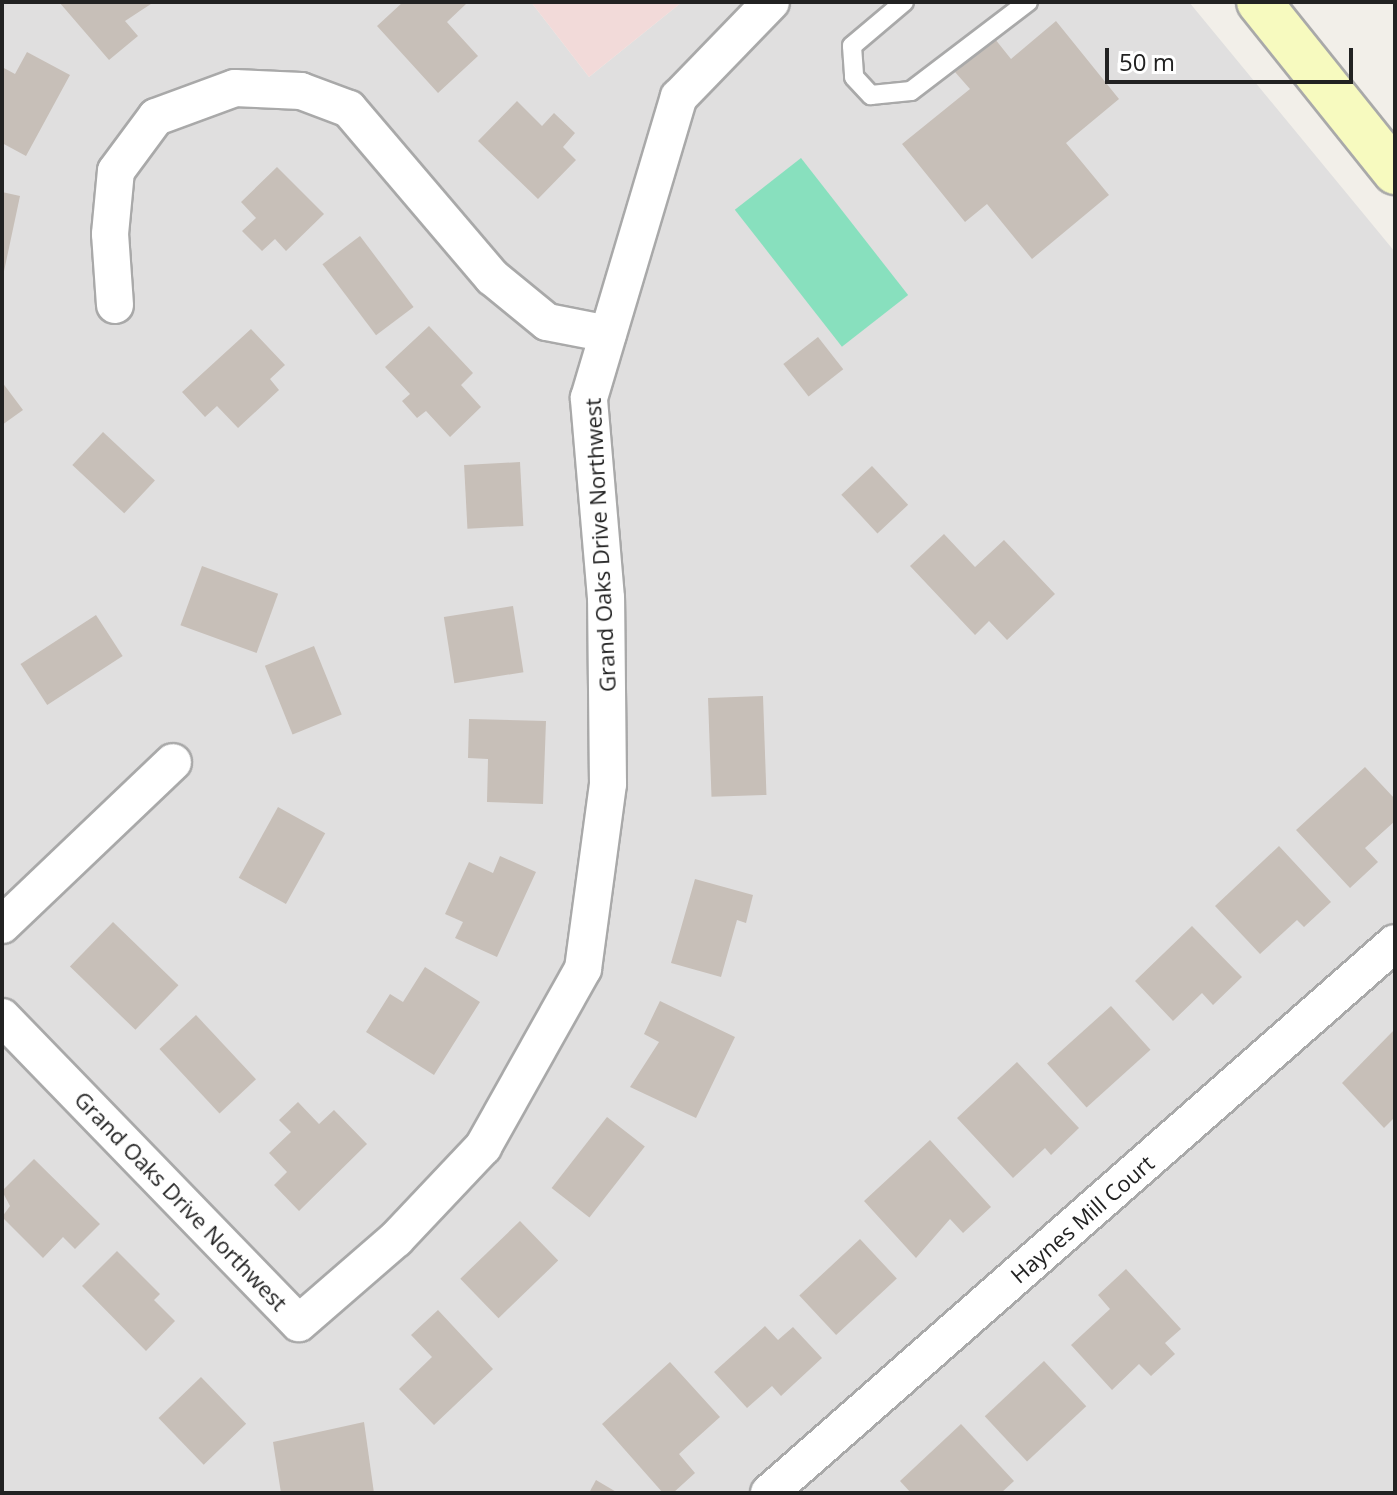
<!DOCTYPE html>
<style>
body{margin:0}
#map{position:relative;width:1397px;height:1495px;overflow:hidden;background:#f2efe9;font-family:"Open Sans",sans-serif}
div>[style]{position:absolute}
.residential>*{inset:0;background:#e0dfdf}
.commercial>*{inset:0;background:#f2dad9}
.pitch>*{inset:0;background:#88e0be;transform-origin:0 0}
.building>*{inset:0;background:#c7bfb8;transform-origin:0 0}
.roads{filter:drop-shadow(2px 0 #a9a9a9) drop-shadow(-2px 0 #a9a9a9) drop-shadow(0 2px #a9a9a9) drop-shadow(0 -2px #a9a9a9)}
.lane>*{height:18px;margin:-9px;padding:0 9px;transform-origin:9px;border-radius:9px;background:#fff}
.street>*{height:36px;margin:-18px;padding:0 18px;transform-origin:18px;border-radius:18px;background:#fff}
.secondary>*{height:44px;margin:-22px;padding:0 22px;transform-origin:22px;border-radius:22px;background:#f7fabf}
span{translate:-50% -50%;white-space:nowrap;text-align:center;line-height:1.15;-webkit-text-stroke:7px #fff;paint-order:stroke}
.street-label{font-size:22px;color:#222}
.frame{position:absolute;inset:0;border:4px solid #222;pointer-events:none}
.scale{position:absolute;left:1105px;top:48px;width:248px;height:36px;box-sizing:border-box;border:4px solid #222;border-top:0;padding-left:10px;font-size:24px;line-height:28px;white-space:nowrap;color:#222;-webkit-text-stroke:6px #fff;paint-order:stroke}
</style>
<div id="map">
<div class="residential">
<div style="clip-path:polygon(2px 2px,531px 2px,589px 77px,682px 2px,1189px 2px,1395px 252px,1395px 1493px,2px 1493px)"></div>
</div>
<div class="commercial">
<div style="clip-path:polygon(531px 2px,682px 2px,589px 77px)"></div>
</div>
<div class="pitch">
<div style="left:801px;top:158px;width:174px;height:84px;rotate:52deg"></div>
</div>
<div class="building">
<div style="clip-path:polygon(59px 2px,154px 2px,125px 21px,138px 36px,109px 60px)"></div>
<div style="clip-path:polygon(403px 2px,466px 4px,447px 22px,478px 56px,438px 93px,377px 26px)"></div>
<div style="clip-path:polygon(1056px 21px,1119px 99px,1066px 143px,1109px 195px,1032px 259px,987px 204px,965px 222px,902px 144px,970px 89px,955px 72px,995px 39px,1011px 59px)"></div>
<div style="clip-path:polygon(27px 52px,70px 75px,26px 156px,2px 143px,2px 67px,15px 74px)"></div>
<div style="clip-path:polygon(517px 101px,542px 126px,554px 113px,575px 133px,563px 147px,576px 160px,538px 199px,478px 141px)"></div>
<div style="clip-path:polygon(277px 167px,324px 214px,286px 251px,275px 239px,262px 251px,242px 231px,256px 218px,241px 202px)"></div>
<div style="clip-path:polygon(2px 192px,20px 196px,3px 276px,2px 275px)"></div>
<div style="left:360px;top:236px;width:89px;height:47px;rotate:53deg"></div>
<div style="clip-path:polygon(429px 326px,473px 373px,461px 385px,481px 407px,450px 437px,426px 411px,417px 418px,402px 401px,410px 394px,385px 367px)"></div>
<div style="clip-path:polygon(251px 329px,285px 365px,270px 379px,279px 390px,238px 428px,217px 406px,205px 417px,182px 392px)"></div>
<div style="left:818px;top:337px;width:41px;height:44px;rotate:52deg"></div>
<div style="clip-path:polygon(2px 382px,23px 410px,2px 425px)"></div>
<div style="left:103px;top:432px;width:71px;height:45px;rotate:43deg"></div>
<div style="left:520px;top:462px;width:64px;height:56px;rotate:87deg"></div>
<div style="left:872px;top:466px;width:53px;height:42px;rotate:47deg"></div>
<div style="clip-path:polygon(944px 534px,975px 567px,1004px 540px,1055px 594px,1007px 640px,989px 621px,975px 635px,910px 566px)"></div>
<div style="left:202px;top:566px;width:81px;height:63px;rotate:20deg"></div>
<div style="left:513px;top:606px;width:67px;height:70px;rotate:81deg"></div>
<div style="left:96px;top:615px;width:49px;height:90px;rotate:57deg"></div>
<div style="left:314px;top:646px;width:74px;height:53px;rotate:68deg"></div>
<div style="left:763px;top:696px;width:99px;height:55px;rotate:88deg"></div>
<div style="clip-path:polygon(469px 719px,546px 721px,543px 804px,487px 802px,488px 759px,468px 758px)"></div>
<div style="clip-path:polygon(1365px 767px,1395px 799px,1395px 821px,1365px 848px,1378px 862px,1350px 888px,1296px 830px)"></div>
<div style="left:278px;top:807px;width:54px;height:81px;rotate:29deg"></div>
<div style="clip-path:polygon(1279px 846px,1331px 902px,1304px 927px,1297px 920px,1260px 954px,1215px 906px)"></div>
<div style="clip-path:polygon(500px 856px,536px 872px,497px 957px,455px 938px,463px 922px,445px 914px,469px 862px,493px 873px)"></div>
<div style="clip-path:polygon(695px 879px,753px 895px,746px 923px,737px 920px,721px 977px,671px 963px)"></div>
<div style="left:113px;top:922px;width:91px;height:62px;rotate:44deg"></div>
<div style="clip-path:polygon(1192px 926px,1242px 977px,1213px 1005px,1202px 993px,1173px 1021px,1135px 981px)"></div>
<div style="clip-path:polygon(425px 967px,480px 1002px,434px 1075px,366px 1032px,390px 994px,403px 1002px)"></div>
<div style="clip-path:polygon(660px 1001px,735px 1037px,696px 1118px,630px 1087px,659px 1042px,644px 1034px)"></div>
<div style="left:1111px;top:1006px;width:59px;height:86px;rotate:48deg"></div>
<div style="left:196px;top:1015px;width:88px;height:50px;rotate:47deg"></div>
<div style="clip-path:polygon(1395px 1029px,1395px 1117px,1384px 1128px,1342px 1083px)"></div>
<div style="clip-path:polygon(1017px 1062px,1079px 1128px,1051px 1155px,1045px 1148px,1013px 1178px,957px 1118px)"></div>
<div style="clip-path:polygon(298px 1102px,319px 1124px,334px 1110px,367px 1144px,299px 1211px,274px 1185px,287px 1172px,269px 1153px,291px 1132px,279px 1120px)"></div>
<div style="left:607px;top:1117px;width:48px;height:90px;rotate:38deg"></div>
<div style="clip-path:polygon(930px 1140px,991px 1207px,963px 1233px,950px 1219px,916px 1258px,864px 1201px)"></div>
<div style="clip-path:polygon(34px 1159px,100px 1224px,75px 1249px,63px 1237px,43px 1258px,2px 1217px,10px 1206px,2px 1191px)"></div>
<div style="left:520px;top:1221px;width:55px;height:83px;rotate:46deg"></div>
<div style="left:860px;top:1239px;width:54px;height:83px;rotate:47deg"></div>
<div style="clip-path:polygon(117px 1251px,160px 1294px,154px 1300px,175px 1321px,146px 1351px,82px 1286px)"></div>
<div style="clip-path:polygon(1126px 1269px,1181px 1329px,1165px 1343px,1175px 1354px,1151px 1376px,1139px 1364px,1112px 1390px,1071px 1345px,1110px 1309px,1098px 1295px)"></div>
<div style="clip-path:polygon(438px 1310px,493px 1369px,434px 1425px,399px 1389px,432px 1357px,411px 1335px)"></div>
<div style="clip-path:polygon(765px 1326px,778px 1340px,793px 1327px,822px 1358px,781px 1396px,772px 1386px,747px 1408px,714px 1372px)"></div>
<div style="left:1044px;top:1361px;width:62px;height:81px;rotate:47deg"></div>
<div style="clip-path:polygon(670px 1362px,720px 1417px,679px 1454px,695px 1473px,673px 1493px,663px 1493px,602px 1424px)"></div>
<div style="left:201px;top:1377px;width:65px;height:59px;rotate:46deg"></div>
<div style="clip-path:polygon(364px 1422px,374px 1493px,281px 1493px,273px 1442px)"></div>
<div style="clip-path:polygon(961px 1424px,1014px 1481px,1001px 1493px,911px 1493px,900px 1481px)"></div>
<div style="clip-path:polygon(596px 1480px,618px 1493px,589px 1493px)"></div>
</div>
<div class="roads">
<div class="lane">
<div style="left:904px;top:2px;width:68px;rotate:139.8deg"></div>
<div style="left:852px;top:46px;width:31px;rotate:86deg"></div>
<div style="left:854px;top:77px;width:25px;rotate:47deg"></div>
<div style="left:871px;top:95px;width:40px;rotate:-5.7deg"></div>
<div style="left:911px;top:91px;width:147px;rotate:-37.3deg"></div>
</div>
<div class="street">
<div style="left:115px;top:305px;width:71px;rotate:-94deg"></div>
<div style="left:110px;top:234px;width:63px;rotate:-84.6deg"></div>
<div style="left:116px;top:171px;width:67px;rotate:-53.5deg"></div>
<div style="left:156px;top:117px;width:84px;rotate:-20.2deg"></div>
<div style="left:235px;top:88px;width:66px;rotate:2.6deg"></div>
<div style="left:301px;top:91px;width:51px;rotate:20.6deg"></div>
<div style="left:349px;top:109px;width:221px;rotate:49.6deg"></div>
<div style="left:492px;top:277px;width:71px;rotate:39.3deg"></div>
<div style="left:547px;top:322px;width:62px;rotate:11.1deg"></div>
<div style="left:2px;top:925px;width:236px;rotate:-43.6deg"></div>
<div style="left:2px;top:1017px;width:426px;rotate:45.9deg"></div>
<div style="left:299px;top:1323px;width:128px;rotate:-40.9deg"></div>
<div style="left:396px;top:1239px;width:127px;rotate:-46.6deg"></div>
<div style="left:483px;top:1147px;width:204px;rotate:-60.7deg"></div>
<div style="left:583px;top:969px;width:187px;rotate:-82.3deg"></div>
<div style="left:608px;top:784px;width:186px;rotate:-90.6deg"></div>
<div style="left:606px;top:598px;width:201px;rotate:-94.9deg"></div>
<div style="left:589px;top:398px;width:314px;rotate:-73.4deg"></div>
<div style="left:679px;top:97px;width:132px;rotate:-45.9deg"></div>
<div style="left:769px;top:1493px;width:833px;rotate:-41.3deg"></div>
</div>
<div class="secondary">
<div style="left:1259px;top:2px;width:218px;rotate:51.3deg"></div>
</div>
</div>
<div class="street-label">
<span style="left:600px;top:545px;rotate:-93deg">Grand Oaks Drive Northwest</span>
<span style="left:181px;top:1201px;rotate:46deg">Grand Oaks Drive Northwest</span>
<span style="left:1082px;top:1219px;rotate:-41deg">Haynes Mill Court</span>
</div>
<div class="frame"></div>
<div class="scale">50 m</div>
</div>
